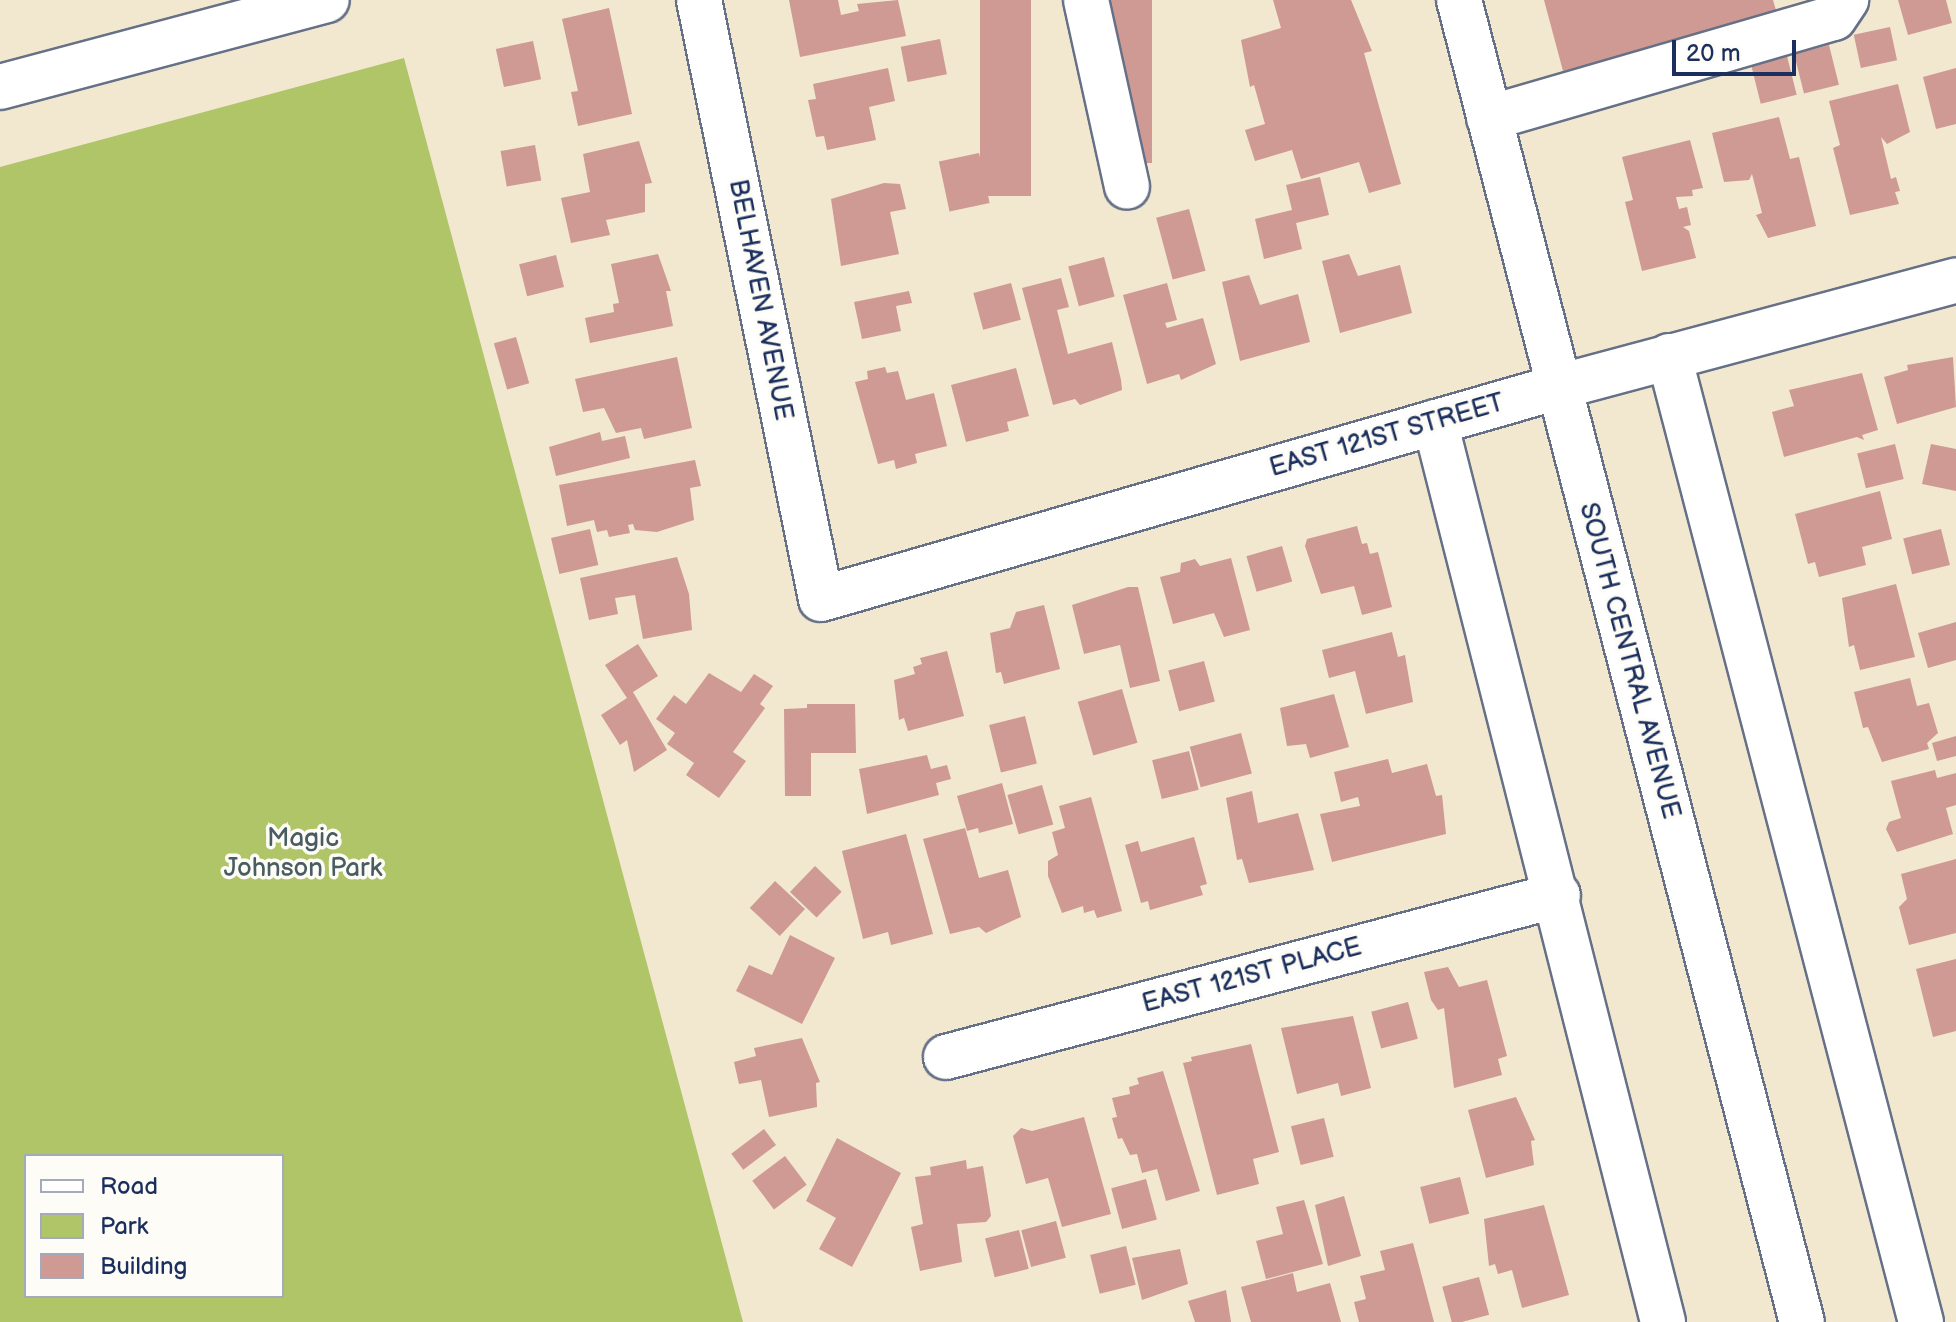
<!DOCTYPE html>
<style>
body{margin:0}
#map{position:relative;width:1956px;height:1322px;overflow:hidden;background:#f1e8cf;font-family:"Balsamiq Sans",sans-serif}
div>[style]{position:absolute}
.green>*{inset:0;background:#b0c468}
.building>*{inset:0;background:#cf9994;transform-origin:0 0}
.roads{filter:drop-shadow(2px 0 #667086) drop-shadow(-2px 0 #667086) drop-shadow(0 2px #667086) drop-shadow(0 -2px #667086)}
.minor>*{height:44px;margin:-22px;padding:0 22px;transform-origin:22px;border-radius:22px;background:#fff}
.major>*{height:44px;margin:-22px;padding:0 22px;transform-origin:22px;border-radius:22px;background:#fff}
span{translate:-50% -50%;white-space:nowrap;text-align:center;line-height:1.15;-webkit-text-stroke:7px #fdfcf7;paint-order:stroke}
.street-label{font-size:26px;color:#1b2f5e}
.park-label{font-size:26px;color:#485c61}
.legend{position:absolute;left:24px;top:1154px;width:260px;height:144px;box-sizing:border-box;background:#fdfcf7;border:2px solid #a3aaba;margin:0;padding:10px 14px;list-style:none;font-size:24px;color:#1b2f5e}
.legend li{display:flex;align-items:center;gap:16px;height:40px}
.legend b{width:40px;border:2px solid #a3aaba}
.scale{position:absolute;left:1672px;top:40px;width:124px;height:36px;box-sizing:border-box;border:4px solid #1b2f5e;border-top:0;padding-left:10px;font-size:24px;line-height:28px;white-space:nowrap;color:#1b2f5e;-webkit-text-stroke:6px #fdfcf7;paint-order:stroke}
</style>
<div id="map">
<div class="green">
<div style="clip-path:polygon(evenodd,404px 58px,743px 1322px,0 1322px,0 167px,404px 58px,26px 1156px,282px 1156px,282px 1296px,26px 1296px,26px 1156px)"></div>
</div>
<div class="building">
<div style="clip-path:polygon(789px 0,838px 0,841px 15px,859px 11px,857px 4px,898px 0,906px 36px,800px 57px)"></div>
<div style="left:980px;top:0;width:51px;height:196px"></div>
<div style="left:1101px;top:0;width:51px;height:163px"></div>
<div style="clip-path:polygon(1273px 0,1351px 0,1372px 51px,1364px 53px,1401px 184px,1369px 193px,1359px 162px,1301px 179px,1292px 150px,1255px 161px,1245px 130px,1265px 124px,1254px 85px,1250px 87px,1241px 40px,1281px 28px)"></div>
<div style="clip-path:polygon(1544px 0,1773px 0,1777px 14px,1563px 71px)"></div>
<div style="clip-path:polygon(1898px 0,1946px 0,1952px 23px,1908px 35px)"></div>
<div style="clip-path:polygon(609px 8px,632px 114px,578px 126px,571px 92px,578px 91px,562px 19px)"></div>
<div style="left:1890px;top:27px;width:34px;height:37px;rotate:78deg"></div>
<div style="left:940px;top:39px;width:36px;height:40px;rotate:79deg"></div>
<div style="left:533px;top:41px;width:39px;height:38px;rotate:78deg"></div>
<div style="left:1829px;top:45px;width:41px;height:36px;rotate:76deg"></div>
<div style="left:1787px;top:56px;width:40px;height:37px;rotate:76deg"></div>
<div style="clip-path:polygon(888px 68px,895px 101px,869px 107px,876px 140px,827px 150px,824px 136px,816px 137px,808px 100px,816px 99px,813px 84px)"></div>
<div style="clip-path:polygon(1956px 68px,1956px 124px,1936px 129px,1923px 77px)"></div>
<div style="clip-path:polygon(1898px 84px,1910px 132px,1887px 144px,1881px 137px,1891px 179px,1896px 177px,1900px 191px,1895px 192px,1899px 204px,1850px 215px,1833px 148px,1840px 145px,1829px 101px)"></div>
<div style="clip-path:polygon(1779px 117px,1790px 159px,1799px 157px,1816px 226px,1768px 238px,1756px 215px,1762px 213px,1752px 174px,1749px 180px,1724px 182px,1712px 133px)"></div>
<div style="clip-path:polygon(1690px 140px,1703px 188px,1692px 190px,1693px 196px,1676px 197px,1679px 209px,1687px 207px,1691px 225px,1683px 227px,1689px 231px,1696px 258px,1642px 271px,1625px 202px,1633px 200px,1622px 157px)"></div>
<div style="clip-path:polygon(639px 141px,652px 183px,645px 184px,645px 212px,606px 220px,610px 235px,571px 243px,561px 198px,590px 192px,583px 154px)"></div>
<div style="left:535px;top:145px;width:36px;height:35px;rotate:80deg"></div>
<div style="left:979px;top:153px;width:51px;height:41px;rotate:78deg"></div>
<div style="clip-path:polygon(1320px 177px,1329px 215px,1296px 223px,1302px 249px,1264px 259px,1255px 219px,1292px 210px,1286px 185px)"></div>
<div style="clip-path:polygon(884px 183px,900px 184px,906px 209px,890px 212px,899px 254px,841px 266px,831px 199px)"></div>
<div style="left:1189px;top:209px;width:64px;height:34px;rotate:75deg"></div>
<div style="clip-path:polygon(658px 254px,671px 291px,666px 291px,673px 326px,590px 343px,585px 318px,614px 312px,613px 304px,619px 303px,611px 264px)"></div>
<div style="clip-path:polygon(1349px 254px,1358px 276px,1400px 265px,1412px 313px,1340px 333px,1322px 261px)"></div>
<div style="left:556px;top:255px;width:33px;height:38px;rotate:76deg"></div>
<div style="left:1104px;top:257px;width:41px;height:37px;rotate:75deg"></div>
<div style="clip-path:polygon(1249px 275px,1260px 305px,1298px 294px,1310px 342px,1240px 361px,1222px 282px)"></div>
<div style="clip-path:polygon(1061px 278px,1069px 307px,1057px 310px,1068px 354px,1112px 342px,1121px 380px,1122px 390px,1080px 405px,1075px 399px,1053px 405px,1022px 288px)"></div>
<div style="left:1011px;top:283px;width:38px;height:39px;rotate:75deg"></div>
<div style="clip-path:polygon(1167px 283px,1177px 320px,1165px 323px,1167px 328px,1203px 318px,1216px 364px,1181px 380px,1179px 374px,1147px 384px,1123px 295px)"></div>
<div style="clip-path:polygon(909px 291px,912px 303px,896px 306px,901px 331px,862px 339px,854px 302px)"></div>
<div style="left:516px;top:337px;width:48px;height:23px;rotate:74deg"></div>
<div style="clip-path:polygon(677px 357px,692px 428px,644px 439px,641px 428px,616px 433px,604px 408px,583px 412px,575px 379px)"></div>
<div style="clip-path:polygon(1953px 357px,1956px 407px,1897px 424px,1884px 377px,1908px 370px,1907px 365px)"></div>
<div style="clip-path:polygon(885px 367px,887px 373px,898px 371px,906px 400px,934px 393px,947px 446px,915px 454px,917px 463px,896px 469px,894px 460px,878px 464px,855px 382px,868px 379px,867px 371px)"></div>
<div style="clip-path:polygon(1016px 368px,1029px 416px,1007px 422px,1009px 431px,966px 442px,951px 385px)"></div>
<div style="clip-path:polygon(1862px 373px,1878px 430px,1862px 435px,1864px 440px,1857px 437px,1784px 457px,1772px 412px,1794px 406px,1789px 390px)"></div>
<div style="clip-path:polygon(600px 432px,602px 441px,625px 436px,630px 458px,556px 476px,549px 447px)"></div>
<div style="left:1895px;top:444px;width:36px;height:39px;rotate:76deg"></div>
<div style="clip-path:polygon(1931px 444px,1956px 449px,1956px 491px,1922px 484px)"></div>
<div style="clip-path:polygon(695px 460px,701px 486px,690px 488px,694px 520px,657px 532px,635px 530px,633px 524px,628px 525px,630px 533px,609px 537px,607px 530px,597px 532px,594px 520px,567px 526px,559px 485px)"></div>
<div style="clip-path:polygon(1880px 491px,1892px 539px,1862px 547px,1866px 565px,1819px 577px,1815px 562px,1808px 564px,1795px 514px)"></div>
<div style="clip-path:polygon(1357px 526px,1362px 544px,1367px 543px,1370px 554px,1378px 552px,1392px 607px,1362px 615px,1354px 586px,1321px 594px,1305px 546px,1307px 539px)"></div>
<div style="left:590px;top:529px;width:37px;height:40px;rotate:77deg"></div>
<div style="left:1941px;top:529px;width:37px;height:39px;rotate:76deg"></div>
<div style="left:1282px;top:546px;width:37px;height:37px;rotate:74deg"></div>
<div style="clip-path:polygon(677px 557px,689px 594px,692px 630px,643px 639px,635px 595px,615px 598px,618px 614px,589px 620px,580px 578px)"></div>
<div style="clip-path:polygon(1231px 558px,1250px 630px,1224px 637px,1214px 613px,1173px 624px,1160px 577px,1180px 572px,1181px 563px,1195px 559px,1200px 566px)"></div>
<div style="clip-path:polygon(1896px 584px,1915px 657px,1860px 670px,1854px 645px,1849px 647px,1842px 598px)"></div>
<div style="clip-path:polygon(1128px 587px,1138px 587px,1160px 681px,1130px 688px,1120px 645px,1084px 654px,1072px 605px)"></div>
<div style="clip-path:polygon(1044px 605px,1060px 669px,1004px 684px,1001px 672px,996px 673px,990px 633px,1010px 628px,1016px 612px)"></div>
<div style="clip-path:polygon(1956px 622px,1956px 660px,1928px 668px,1918px 633px)"></div>
<div style="clip-path:polygon(1392px 632px,1398px 657px,1405px 655px,1413px 702px,1366px 714px,1355px 671px,1329px 678px,1322px 650px)"></div>
<div style="clip-path:polygon(638px 644px,658px 676px,633px 692px,667px 750px,634px 772px,627px 740px,620px 745px,601px 715px,627px 698px,605px 665px)"></div>
<div style="clip-path:polygon(947px 651px,964px 716px,908px 731px,904px 718px,899px 720px,894px 680px,915px 674px,913px 667px,922px 664px,920px 658px)"></div>
<div style="left:1204px;top:661px;width:42px;height:37px;rotate:75deg"></div>
<div style="clip-path:polygon(709px 673px,741px 692px,754px 674px,773px 686px,760px 704px,765px 708px,733px 752px,746px 761px,719px 798px,686px 775px,694px 763px,667px 744px,675px 733px,656px 719px,674px 695px,686px 704px)"></div>
<div style="clip-path:polygon(1910px 678px,1917px 706px,1929px 703px,1938px 733px,1927px 743px,1929px 749px,1882px 762px,1868px 727px,1863px 728px,1854px 692px)"></div>
<div style="left:1122px;top:689px;width:56px;height:46px;rotate:74deg"></div>
<div style="clip-path:polygon(1334px 694px,1349px 747px,1310px 758px,1306px 744px,1287px 746px,1280px 708px)"></div>
<div style="clip-path:polygon(807px 704px,855px 704px,856px 753px,811px 753px,811px 796px,785px 796px,784px 709px,807px 708px)"></div>
<div style="left:1025px;top:716px;width:49px;height:37px;rotate:76deg"></div>
<div style="left:1241px;top:733px;width:42px;height:53px;rotate:75deg"></div>
<div style="clip-path:polygon(1956px 736px,1956px 756px,1937px 761px,1932px 743px)"></div>
<div style="left:1189px;top:751px;width:40px;height:38px;rotate:76deg"></div>
<div style="clip-path:polygon(927px 755px,931px 769px,947px 765px,951px 779px,936px 783px,939px 795px,867px 814px,859px 769px)"></div>
<div style="clip-path:polygon(1388px 759px,1392px 773px,1427px 764px,1436px 796px,1442px 795px,1446px 834px,1332px 862px,1320px 814px,1360px 806px,1358px 797px,1341px 802px,1334px 772px)"></div>
<div style="clip-path:polygon(1935px 770px,1937px 778px,1956px 773px,1956px 805px,1946px 808px,1953px 834px,1897px 852px,1886px 829px,1889px 822px,1901px 818px,1891px 781px)"></div>
<div style="clip-path:polygon(1002px 783px,1013px 824px,979px 833px,978px 828px,967px 831px,957px 796px)"></div>
<div style="left:1042px;top:785px;width:41px;height:36px;rotate:74deg"></div>
<div style="clip-path:polygon(1252px 791px,1258px 823px,1298px 813px,1314px 870px,1249px 883px,1242px 859px,1237px 860px,1226px 798px)"></div>
<div style="clip-path:polygon(1091px 797px,1122px 911px,1097px 918px,1094px 910px,1084px 913px,1083px 906px,1062px 913px,1048px 876px,1048px 861px,1058px 855px,1052px 832px,1065px 828px,1059px 806px)"></div>
<div style="clip-path:polygon(965px 828px,979px 878px,1008px 870px,1021px 917px,986px 933px,979px 927px,950px 934px,923px 839px)"></div>
<div style="clip-path:polygon(906px 834px,933px 934px,891px 945px,888px 932px,863px 939px,842px 851px)"></div>
<div style="clip-path:polygon(1194px 837px,1207px 884px,1200px 886px,1203px 895px,1150px 910px,1148px 901px,1141px 903px,1125px 845px,1138px 841px,1141px 852px)"></div>
<div style="clip-path:polygon(1956px 859px,1956px 933px,1909px 945px,1899px 907px,1907px 899px,1901px 874px)"></div>
<div style="left:815px;top:866px;width:37px;height:36px;rotate:44deg"></div>
<div style="left:775px;top:881px;width:41px;height:37px;rotate:43deg"></div>
<div style="clip-path:polygon(790px 935px,835px 958px,802px 1024px,736px 991px,749px 965px,772px 975px)"></div>
<div style="clip-path:polygon(1956px 959px,1956px 1031px,1933px 1037px,1916px 969px)"></div>
<div style="clip-path:polygon(1448px 967px,1459px 987px,1487px 980px,1507px 1056px,1498px 1059px,1502px 1075px,1454px 1088px,1444px 1008px,1438px 1010px,1431px 1000px,1424px 972px)"></div>
<div style="left:1408px;top:1002px;width:38px;height:38px;rotate:75deg"></div>
<div style="clip-path:polygon(1353px 1016px,1371px 1088px,1341px 1096px,1338px 1083px,1297px 1094px,1281px 1028px)"></div>
<div style="clip-path:polygon(802px 1038px,820px 1082px,816px 1083px,817px 1107px,769px 1117px,761px 1080px,739px 1084px,734px 1062px,756px 1056px,754px 1048px)"></div>
<div style="clip-path:polygon(1251px 1044px,1279px 1152px,1253px 1159px,1259px 1184px,1217px 1195px,1183px 1063px,1192px 1061px,1191px 1057px)"></div>
<div style="clip-path:polygon(1163px 1071px,1200px 1191px,1166px 1201px,1157px 1169px,1142px 1173px,1137px 1154px,1130px 1155px,1122px 1138px,1118px 1139px,1112px 1118px,1117px 1117px,1112px 1098px,1130px 1094px,1129px 1087px,1139px 1084px,1137px 1078px)"></div>
<div style="clip-path:polygon(1516px 1097px,1535px 1140px,1531px 1141px,1534px 1165px,1486px 1178px,1468px 1110px)"></div>
<div style="clip-path:polygon(1084px 1117px,1111px 1214px,1062px 1227px,1048px 1178px,1026px 1184px,1013px 1136px,1021px 1128px,1032px 1131px)"></div>
<div style="left:1324px;top:1118px;width:40px;height:34px;rotate:76deg"></div>
<div style="left:764px;top:1129px;width:20px;height:41px;rotate:53deg"></div>
<div style="clip-path:polygon(837px 1138px,901px 1173px,852px 1267px,819px 1249px,836px 1218px,806px 1201px)"></div>
<div style="left:785px;top:1156px;width:36px;height:41px;rotate:53deg"></div>
<div style="clip-path:polygon(966px 1160px,967px 1169px,983px 1166px,991px 1216px,986px 1222px,957px 1224px,962px 1262px,920px 1271px,911px 1227px,923px 1224px,915px 1177px,931px 1175px,930px 1167px)"></div>
<div style="left:1460px;top:1177px;width:38px;height:41px;rotate:76deg"></div>
<div style="left:1146px;top:1179px;width:42px;height:36px;rotate:75deg"></div>
<div style="clip-path:polygon(1344px 1196px,1361px 1256px,1328px 1266px,1315px 1205px)"></div>
<div style="clip-path:polygon(1304px 1200px,1323px 1264px,1266px 1279px,1256px 1241px,1283px 1234px,1276px 1207px)"></div>
<div style="clip-path:polygon(1544px 1205px,1569px 1295px,1522px 1308px,1512px 1270px,1498px 1274px,1495px 1264px,1489px 1266px,1484px 1219px)"></div>
<div style="left:1056px;top:1221px;width:38px;height:36px;rotate:75deg"></div>
<div style="left:1019px;top:1230px;width:40px;height:35px;rotate:76deg"></div>
<div style="clip-path:polygon(1413px 1243px,1434px 1322px,1359px 1322px,1354px 1302px,1366px 1299px,1360px 1276px,1385px 1270px,1380px 1251px)"></div>
<div style="left:1126px;top:1246px;width:40px;height:37px;rotate:76deg"></div>
<div style="clip-path:polygon(1180px 1249px,1188px 1284px,1142px 1300px,1132px 1258px)"></div>
<div style="clip-path:polygon(1293px 1273px,1297px 1292px,1330px 1283px,1341px 1322px,1251px 1322px,1241px 1287px)"></div>
<div style="left:1479px;top:1277px;width:39px;height:38px;rotate:75deg"></div>
<div style="clip-path:polygon(1226px 1290px,1231px 1322px,1195px 1322px,1188px 1301px)"></div>
</div>
<div class="roads">
<div class="minor">
<div style="left:699px;top:0;width:611px;rotate:78.49deg"></div>
<div style="left:821px;top:599px;width:767px;rotate:-16.05deg"></div>
<div style="left:1558px;top:387px;width:412px;rotate:-15deg"></div>
<div style="left:1086px;top:0;width:191px;rotate:77.6deg"></div>
<div style="left:0;top:87px;width:338px;rotate:-14.9deg"></div>
<div style="left:1489px;top:118px;width:359px;rotate:-16.2deg"></div>
<div style="left:1834px;top:18px;width:22px;rotate:-56deg"></div>
<div style="left:1669px;top:356px;width:998px;rotate:75.38deg"></div>
<div style="left:1435px;top:422px;width:928px;rotate:75.78deg"></div>
<div style="left:946px;top:1057px;width:633px;rotate:-14.83deg"></div>
</div>
<div class="major">
<div style="left:1459px;top:0;width:1366px;rotate:75.46deg"></div>
</div>
</div>
<div class="street-label">
<span style="left:760px;top:300px;rotate:79deg">BELHAVEN AVENUE</span>
<span style="left:1387px;top:436px;rotate:-16deg">EAST 121ST STREET</span>
<span style="left:1629px;top:661px;rotate:75deg">SOUTH CENTRAL AVENUE</span>
<span style="left:1252px;top:976px;rotate:-15deg">EAST 121ST PLACE</span>
</div>
<div class="park-label">
<span style="left:303px;top:854px">Magic<br>Johnson Park</span>
</div>
<ul class="legend">
<li><b style="height:10px;background:#fff"></b>Road</li>
<li><b style="height:22px;background:#b0c468"></b>Park</li>
<li><b style="height:22px;background:#cf9994"></b>Building</li>
</ul>
<div class="scale">20 m</div>
</div>
